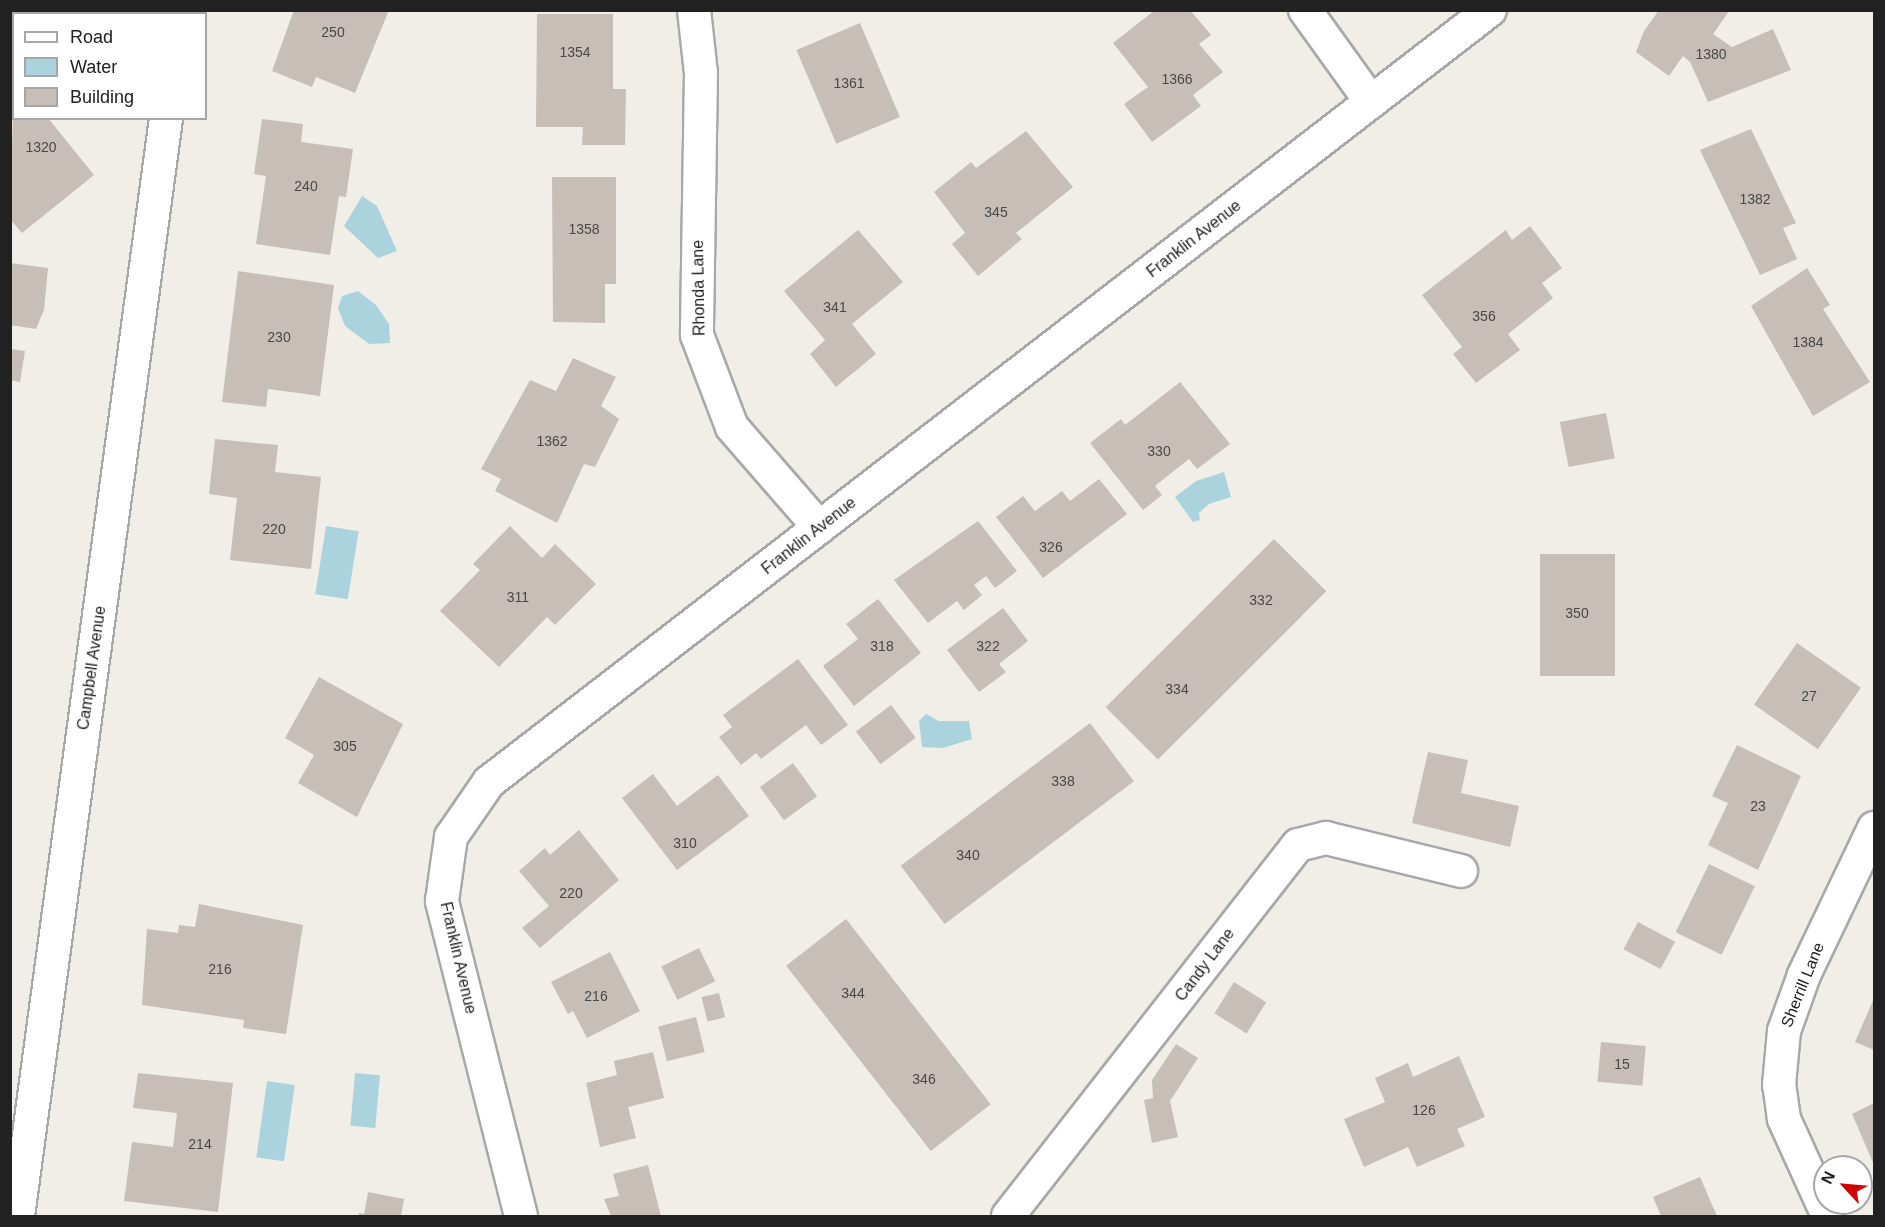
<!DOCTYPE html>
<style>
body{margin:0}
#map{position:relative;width:1885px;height:1227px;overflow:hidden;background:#f1eee8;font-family:Arial,sans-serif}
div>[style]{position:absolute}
.water>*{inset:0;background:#aad3de;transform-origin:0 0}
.building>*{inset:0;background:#c6beb7;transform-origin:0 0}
.roads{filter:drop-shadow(2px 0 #a8a8a8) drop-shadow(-2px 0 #a8a8a8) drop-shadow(0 2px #a8a8a8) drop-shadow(0 -2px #a8a8a8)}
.minor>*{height:32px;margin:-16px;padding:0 16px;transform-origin:16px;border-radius:16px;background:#fff}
span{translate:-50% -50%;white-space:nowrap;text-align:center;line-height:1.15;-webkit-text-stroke:6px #fff;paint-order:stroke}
.number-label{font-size:14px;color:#4a4846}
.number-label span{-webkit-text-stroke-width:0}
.street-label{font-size:16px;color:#212121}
.frame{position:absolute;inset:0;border:12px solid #212121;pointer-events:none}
.legend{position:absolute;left:12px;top:12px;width:195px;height:108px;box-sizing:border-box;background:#fff;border:2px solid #a6a6a6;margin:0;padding:8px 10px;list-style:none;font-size:18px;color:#212121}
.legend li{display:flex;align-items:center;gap:12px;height:30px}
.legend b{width:30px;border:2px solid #a6a6a6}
.north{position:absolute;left:1813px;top:1155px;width:60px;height:60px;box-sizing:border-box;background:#fff;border:2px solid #a6a6a6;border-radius:50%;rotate:296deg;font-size:16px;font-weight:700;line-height:24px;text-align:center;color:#212121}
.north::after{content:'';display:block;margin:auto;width:21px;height:27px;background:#d10203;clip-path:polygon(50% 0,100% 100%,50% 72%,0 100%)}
</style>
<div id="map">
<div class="water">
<div style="clip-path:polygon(362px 196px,377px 206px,397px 251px,378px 258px,344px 226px)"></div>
<div style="clip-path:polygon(358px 291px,376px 305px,389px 324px,390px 343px,369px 344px,345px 326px,338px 308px,342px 296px)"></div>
<div style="clip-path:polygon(1224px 472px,1231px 497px,1209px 504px,1199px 513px,1200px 520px,1193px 522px,1175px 497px,1196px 481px)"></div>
<div style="left:326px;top:526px;width:33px;height:69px;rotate:9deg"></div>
<div style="clip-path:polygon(926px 714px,939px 721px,969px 721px,972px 739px,943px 748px,922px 747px,919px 721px)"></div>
<div style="left:355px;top:1073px;width:25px;height:53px;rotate:5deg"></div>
<div style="left:267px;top:1081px;width:28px;height:77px;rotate:8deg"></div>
</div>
<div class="building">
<div style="clip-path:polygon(294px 10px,389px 10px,355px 93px,316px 77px,312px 87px,272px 71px)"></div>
<div style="clip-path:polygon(1155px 10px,1190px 10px,1211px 35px,1199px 44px,1223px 72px,1193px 95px,1201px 106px,1152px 142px,1124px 104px,1148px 87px,1113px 43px)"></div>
<div style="clip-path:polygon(1659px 10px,1730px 10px,1713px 34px,1732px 47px,1773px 29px,1791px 70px,1708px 102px,1690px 62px,1683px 56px,1669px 76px,1636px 52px,1644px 31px)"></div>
<div style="clip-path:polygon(537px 14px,613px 14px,613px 89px,626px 89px,625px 145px,582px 145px,583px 127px,536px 127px)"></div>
<div style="left:860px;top:23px;width:102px;height:69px;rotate:67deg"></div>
<div style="clip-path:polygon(14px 77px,14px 118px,48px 118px,94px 175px,22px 233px,10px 219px)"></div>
<div style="clip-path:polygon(262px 119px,303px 124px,301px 142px,353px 149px,346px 197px,339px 196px,330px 255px,256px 244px,266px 176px,254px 174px)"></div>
<div style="clip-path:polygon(1751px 129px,1796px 223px,1783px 228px,1797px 259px,1760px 275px,1700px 150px)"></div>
<div style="clip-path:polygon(1026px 131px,1073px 187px,1016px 233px,1022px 239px,978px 276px,952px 244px,965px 233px,934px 192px,971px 162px,976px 168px)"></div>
<div style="clip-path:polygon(552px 177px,616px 177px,616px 284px,605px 284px,605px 323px,553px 322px)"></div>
<div style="clip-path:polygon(1530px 226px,1562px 268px,1542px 283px,1553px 298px,1508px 334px,1520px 350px,1476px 383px,1453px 354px,1462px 347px,1422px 295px,1506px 230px,1512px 240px)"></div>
<div style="clip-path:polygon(858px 230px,903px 282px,852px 324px,876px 354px,836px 387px,810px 354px,825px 340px,784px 291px)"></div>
<div style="clip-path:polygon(10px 263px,48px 268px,44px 310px,36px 329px,10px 325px)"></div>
<div style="clip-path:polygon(1807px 268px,1830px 305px,1823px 309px,1870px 382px,1813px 416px,1751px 306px)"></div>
<div style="clip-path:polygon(238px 271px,334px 285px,320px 396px,268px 389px,266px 407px,222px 402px)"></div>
<div style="clip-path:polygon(10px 349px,25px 351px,20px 382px,10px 380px)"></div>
<div style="clip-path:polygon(573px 358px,616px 377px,601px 406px,619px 419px,595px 467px,584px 464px,557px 523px,495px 491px,501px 479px,481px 469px,530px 380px,556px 391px)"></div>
<div style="clip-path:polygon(1180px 382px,1230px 444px,1197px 469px,1189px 459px,1155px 486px,1162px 495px,1143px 510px,1090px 443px,1121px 419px,1125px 425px)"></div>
<div style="left:1606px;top:413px;width:46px;height:47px;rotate:79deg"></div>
<div style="clip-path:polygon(215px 439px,278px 445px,275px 472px,321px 477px,311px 569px,230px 560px,237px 498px,209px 494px)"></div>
<div style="clip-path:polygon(1099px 479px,1127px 514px,1043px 578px,996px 517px,1023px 496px,1035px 511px,1062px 491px,1070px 501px)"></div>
<div style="clip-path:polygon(978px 521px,1017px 571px,995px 588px,986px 576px,974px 585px,982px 595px,964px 610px,957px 601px,928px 623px,894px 580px)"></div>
<div style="clip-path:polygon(510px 526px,542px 558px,555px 544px,596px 584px,555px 625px,547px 617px,499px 667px,440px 611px,480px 570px,473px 564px)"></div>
<div style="left:1274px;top:539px;width:74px;height:238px;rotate:45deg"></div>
<div style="left:1540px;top:554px;width:75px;height:122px"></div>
<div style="clip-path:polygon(878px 599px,921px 653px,854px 706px,823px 666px,858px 639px,846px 624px)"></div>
<div style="clip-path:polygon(1003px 608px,1028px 641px,999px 664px,1006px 672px,979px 692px,947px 650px)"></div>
<div style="left:1797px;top:643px;width:78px;height:75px;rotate:35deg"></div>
<div style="clip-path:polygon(798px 659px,848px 725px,821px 745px,806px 725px,761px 759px,756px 753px,741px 765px,719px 737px,732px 727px,723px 715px)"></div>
<div style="clip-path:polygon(319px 677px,403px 724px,357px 817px,298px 783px,314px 755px,285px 738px)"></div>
<div style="left:891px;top:705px;width:41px;height:44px;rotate:53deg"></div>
<div style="left:1090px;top:723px;width:73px;height:237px;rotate:53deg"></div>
<div style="clip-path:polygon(1737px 745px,1801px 776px,1758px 870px,1708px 845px,1728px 803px,1712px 796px)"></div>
<div style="clip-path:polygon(1428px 752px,1468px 760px,1461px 793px,1519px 806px,1510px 847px,1412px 823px)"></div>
<div style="left:793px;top:763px;width:41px;height:41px;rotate:54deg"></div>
<div style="clip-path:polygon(653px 774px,677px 806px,718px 775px,749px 816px,677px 870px,622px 798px)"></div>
<div style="clip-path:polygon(579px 830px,619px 880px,540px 948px,522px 928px,549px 906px,519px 871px,545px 848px,550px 855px)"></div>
<div style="left:1709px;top:864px;width:51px;height:76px;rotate:26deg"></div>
<div style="clip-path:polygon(199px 904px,303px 925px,286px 1034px,243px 1028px,244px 1020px,142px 1005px,147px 929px,178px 933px,179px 925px,195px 927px)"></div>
<div style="left:846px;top:919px;width:235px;height:76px;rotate:52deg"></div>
<div style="left:1638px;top:922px;width:42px;height:31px;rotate:28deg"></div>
<div style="left:699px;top:948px;width:37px;height:42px;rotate:64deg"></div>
<div style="clip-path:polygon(610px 952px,640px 1011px,587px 1038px,573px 1011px,568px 1014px,551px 982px)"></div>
<div style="left:1234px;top:982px;width:38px;height:37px;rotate:32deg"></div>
<div style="left:719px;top:993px;width:25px;height:18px;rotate:76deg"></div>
<div style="clip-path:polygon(1874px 998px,1874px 1050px,1855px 1042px)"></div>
<div style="left:696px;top:1017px;width:36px;height:39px;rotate:76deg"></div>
<div style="left:1601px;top:1042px;width:45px;height:40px;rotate:5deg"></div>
<div style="clip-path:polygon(1176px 1044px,1198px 1058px,1170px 1101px,1178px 1137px,1152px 1143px,1144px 1100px,1153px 1098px,1152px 1080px)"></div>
<div style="clip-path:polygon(653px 1052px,664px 1098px,628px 1107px,636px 1138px,600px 1147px,586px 1083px,617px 1075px,614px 1061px)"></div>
<div style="clip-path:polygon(1459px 1056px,1485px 1117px,1457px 1129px,1465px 1146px,1417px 1167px,1408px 1147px,1364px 1167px,1344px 1119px,1385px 1102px,1375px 1078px,1408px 1063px,1413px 1077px)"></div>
<div style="clip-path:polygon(138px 1073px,233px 1083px,218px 1212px,124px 1201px,132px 1142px,173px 1147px,177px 1113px,133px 1108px)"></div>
<div style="clip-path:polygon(1874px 1103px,1874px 1165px,1852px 1114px)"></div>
<div style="clip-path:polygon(648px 1165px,661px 1216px,611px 1216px,604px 1199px,619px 1196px,613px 1174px)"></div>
<div style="clip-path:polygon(1700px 1177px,1717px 1216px,1661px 1216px,1653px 1197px)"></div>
<div style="clip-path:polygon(368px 1192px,404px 1199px,401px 1216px,358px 1216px,359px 1213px,364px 1214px)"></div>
</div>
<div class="roads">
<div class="minor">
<div style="left:694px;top:10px;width:63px;rotate:83.7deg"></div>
<div style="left:701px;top:73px;width:262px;rotate:90.9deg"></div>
<div style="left:697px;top:335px;width:98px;rotate:69.2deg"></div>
<div style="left:732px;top:427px;width:133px;rotate:49deg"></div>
<div style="left:1305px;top:10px;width:113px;rotate:54.3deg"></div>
<div style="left:180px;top:14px;width:4px;rotate:-76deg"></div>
<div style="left:18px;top:1216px;width:1108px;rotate:-82.32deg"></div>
<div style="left:521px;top:1216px;width:325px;rotate:-104.1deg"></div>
<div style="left:442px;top:901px;width:65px;rotate:-82deg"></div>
<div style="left:451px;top:837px;width:67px;rotate:-55.4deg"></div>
<div style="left:489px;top:782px;width:1264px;rotate:-37.64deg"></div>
<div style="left:1008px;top:1216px;width:471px;rotate:-52deg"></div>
<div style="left:1298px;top:845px;width:29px;rotate:-14deg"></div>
<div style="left:1326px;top:838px;width:139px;rotate:13.7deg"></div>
<div style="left:1828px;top:1216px;width:107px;rotate:-114.4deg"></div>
<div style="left:1784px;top:1119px;width:34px;rotate:-98deg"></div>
<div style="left:1779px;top:1085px;width:54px;rotate:-84.7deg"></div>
<div style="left:1784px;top:1031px;width:59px;rotate:-70.3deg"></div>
<div style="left:1804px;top:975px;width:163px;rotate:-64.5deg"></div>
</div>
</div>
<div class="number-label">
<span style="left:333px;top:32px">250</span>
<span style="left:575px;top:52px">1354</span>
<span style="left:1711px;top:54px">1380</span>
<span style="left:1177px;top:79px">1366</span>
<span style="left:849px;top:83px">1361</span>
<span style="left:41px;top:147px">1320</span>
<span style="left:306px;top:186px">240</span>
<span style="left:1755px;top:199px">1382</span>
<span style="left:996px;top:212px">345</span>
<span style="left:584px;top:229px">1358</span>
<span style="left:835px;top:307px">341</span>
<span style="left:1484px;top:316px">356</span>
<span style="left:279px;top:337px">230</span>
<span style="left:1808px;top:342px">1384</span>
<span style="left:552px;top:441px">1362</span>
<span style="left:1159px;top:451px">330</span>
<span style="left:274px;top:529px">220</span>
<span style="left:1051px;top:547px">326</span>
<span style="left:518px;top:597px">311</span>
<span style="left:1261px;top:600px">332</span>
<span style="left:1577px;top:613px">350</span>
<span style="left:882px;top:646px">318</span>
<span style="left:988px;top:646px">322</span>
<span style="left:1177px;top:689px">334</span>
<span style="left:1809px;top:696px">27</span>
<span style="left:345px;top:746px">305</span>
<span style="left:1063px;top:781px">338</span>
<span style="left:1758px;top:806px">23</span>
<span style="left:685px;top:843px">310</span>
<span style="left:968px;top:855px">340</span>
<span style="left:571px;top:893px">220</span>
<span style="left:220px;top:969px">216</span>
<span style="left:853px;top:993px">344</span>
<span style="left:596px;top:996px">216</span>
<span style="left:1622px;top:1064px">15</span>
<span style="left:924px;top:1079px">346</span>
<span style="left:1424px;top:1110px">126</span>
<span style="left:200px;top:1144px">214</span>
</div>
<div class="street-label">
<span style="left:1194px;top:239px;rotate:-38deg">Franklin Avenue</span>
<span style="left:699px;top:288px;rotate:-91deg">Rhonda Lane</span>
<span style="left:809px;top:536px;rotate:-38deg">Franklin Avenue</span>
<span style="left:92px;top:668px;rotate:-82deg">Campbell Avenue</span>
<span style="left:458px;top:958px;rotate:77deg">Franklin Avenue</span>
<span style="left:1205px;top:965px;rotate:-53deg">Candy Lane</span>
<span style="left:1803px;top:985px;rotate:-68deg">Sherrill Lane</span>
</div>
<div class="frame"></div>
<ul class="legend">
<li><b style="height:8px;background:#fff"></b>Road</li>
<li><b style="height:16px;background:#aad3de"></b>Water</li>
<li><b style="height:16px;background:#c6beb7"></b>Building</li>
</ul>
<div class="north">N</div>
</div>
